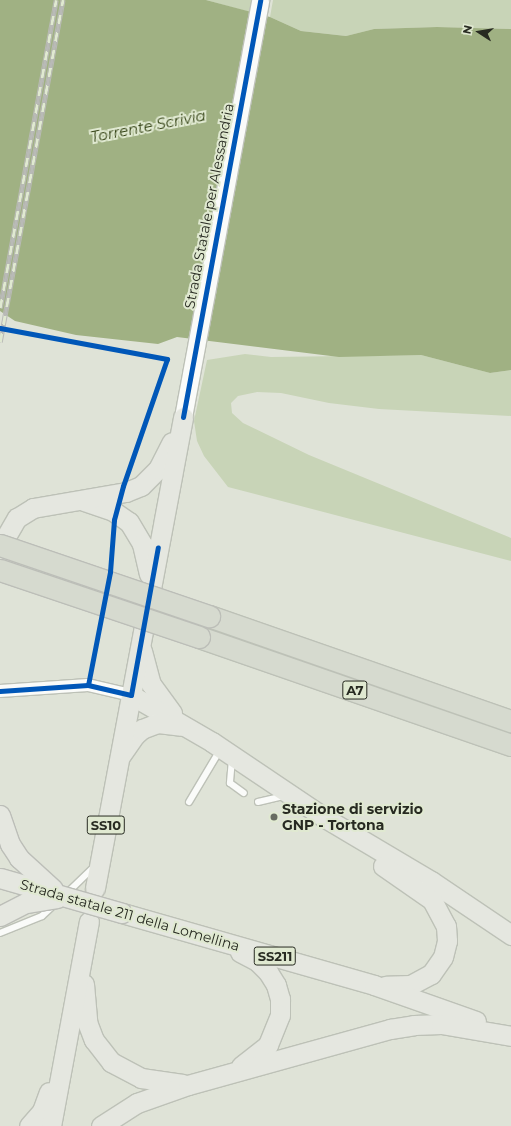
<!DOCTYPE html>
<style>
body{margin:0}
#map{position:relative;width:511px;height:1126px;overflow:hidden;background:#dfe3d7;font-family:Montserrat,sans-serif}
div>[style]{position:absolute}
.green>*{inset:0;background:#c8d4b7}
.water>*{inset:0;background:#a0b183}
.roads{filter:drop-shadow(1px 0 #bdc1b7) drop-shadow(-1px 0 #bdc1b7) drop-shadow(0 1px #bdc1b7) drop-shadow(0 -1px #bdc1b7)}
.lane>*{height:6px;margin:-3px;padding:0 3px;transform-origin:3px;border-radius:3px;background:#fafbf9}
.street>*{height:12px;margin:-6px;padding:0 6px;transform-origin:6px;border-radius:6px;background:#fafbf9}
.secondary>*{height:17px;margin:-8.5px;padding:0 8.5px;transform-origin:8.5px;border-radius:8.5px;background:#fafbf9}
.primary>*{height:19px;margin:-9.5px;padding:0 9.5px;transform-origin:9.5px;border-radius:9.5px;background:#e5e7e0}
.highway>*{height:21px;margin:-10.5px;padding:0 10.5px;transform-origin:10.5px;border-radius:10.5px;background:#d6dacf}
.rail>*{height:4.5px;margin-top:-2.25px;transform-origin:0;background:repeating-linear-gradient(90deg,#e0e9d1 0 9px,#b9bab7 0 18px);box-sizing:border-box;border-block:1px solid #b9bab7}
.bridges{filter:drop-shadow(1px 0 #bcbeb8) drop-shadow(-1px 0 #bcbeb8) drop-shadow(0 1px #bcbeb8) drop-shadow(0 -1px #bcbeb8)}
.primary-bridge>*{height:19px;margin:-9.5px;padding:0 9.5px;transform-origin:9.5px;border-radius:9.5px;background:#e5e7e0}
.highway-bridge>*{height:21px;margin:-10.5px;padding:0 10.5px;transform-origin:10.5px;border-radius:10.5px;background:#d6dacf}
.cycleway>*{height:5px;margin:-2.5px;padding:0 2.5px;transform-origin:2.5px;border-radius:2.5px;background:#0057b8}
.dots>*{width:11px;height:11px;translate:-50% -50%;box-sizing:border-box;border:2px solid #e0e9d1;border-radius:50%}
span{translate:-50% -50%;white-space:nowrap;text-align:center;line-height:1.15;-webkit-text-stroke:4px #e0e9d1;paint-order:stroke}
.shield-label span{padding:1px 3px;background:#e0e9d1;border:1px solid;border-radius:3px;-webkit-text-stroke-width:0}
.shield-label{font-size:13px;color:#272a21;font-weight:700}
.street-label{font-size:14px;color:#272a21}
.poi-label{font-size:14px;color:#272a21;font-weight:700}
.left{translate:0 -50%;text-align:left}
.water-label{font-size:15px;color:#314012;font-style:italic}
.north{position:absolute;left:459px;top:12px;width:40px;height:40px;-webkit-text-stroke:3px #e0e9d1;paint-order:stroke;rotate:282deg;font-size:11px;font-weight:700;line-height:16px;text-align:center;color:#272a21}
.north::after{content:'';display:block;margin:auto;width:14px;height:18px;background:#272a21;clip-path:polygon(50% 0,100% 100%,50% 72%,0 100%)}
</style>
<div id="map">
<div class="green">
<div style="clip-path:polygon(206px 0,252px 0,250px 12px)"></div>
<div style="clip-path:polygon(273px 0,511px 0,511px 29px,437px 27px,374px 29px,346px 36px,301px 31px,270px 17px)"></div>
<div style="clip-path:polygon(245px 354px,271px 357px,421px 355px,490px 373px,511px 370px,511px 416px,379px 409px,329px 403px,281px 393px,257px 392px,238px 396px,231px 403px,232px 413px,243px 423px,309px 455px,511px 538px,511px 561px,228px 487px,204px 456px,197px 441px,194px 421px,207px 360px)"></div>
</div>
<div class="water">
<div style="clip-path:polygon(0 0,206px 0,270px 17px,301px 31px,346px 36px,374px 29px,437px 27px,511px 29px,511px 370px,490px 373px,421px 355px,339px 357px,177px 337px,158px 344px,76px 335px,15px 321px,0 311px)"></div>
</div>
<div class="roads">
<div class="lane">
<div style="left:232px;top:759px;width:24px;rotate:95deg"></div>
<div style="left:230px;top:783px;width:17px;rotate:36deg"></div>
<div style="left:189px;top:802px;width:61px;rotate:-59.2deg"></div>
<div style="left:258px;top:802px;width:27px;rotate:-13deg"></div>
<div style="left:66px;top:894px;width:39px;rotate:-44deg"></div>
<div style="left:0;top:933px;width:45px;rotate:-22deg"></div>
<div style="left:42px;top:916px;width:18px;rotate:-43deg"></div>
</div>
<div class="street">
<div style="left:0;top:691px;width:88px;rotate:-3.9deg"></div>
<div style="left:88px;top:685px;width:44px;rotate:13.1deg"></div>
</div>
<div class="secondary">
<div style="left:183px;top:417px;width:424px;rotate:-79.5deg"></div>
</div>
<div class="primary">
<div style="left:84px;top:501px;width:31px;rotate:19deg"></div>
<div style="left:113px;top:511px;width:19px;rotate:35deg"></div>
<div style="left:129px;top:522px;width:26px;rotate:59deg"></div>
<div style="left:142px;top:544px;width:31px;rotate:77deg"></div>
<div style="left:0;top:547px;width:34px;rotate:-60deg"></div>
<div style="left:17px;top:518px;width:19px;rotate:-32deg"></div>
<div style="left:33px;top:508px;width:94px;rotate:-9.8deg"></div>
<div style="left:126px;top:492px;width:16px;rotate:-22deg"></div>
<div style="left:141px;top:486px;width:24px;rotate:-45deg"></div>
<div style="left:158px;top:469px;width:30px;rotate:-63deg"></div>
<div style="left:142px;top:651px;width:34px;rotate:75deg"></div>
<div style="left:151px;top:684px;width:36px;rotate:54deg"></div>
<div style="left:131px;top:695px;width:94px;rotate:30.1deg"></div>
<div style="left:212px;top:742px;width:136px;rotate:33.9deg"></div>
<div style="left:325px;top:818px;width:123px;rotate:30.7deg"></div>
<div style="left:431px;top:881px;width:97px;rotate:34deg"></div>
<div style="left:121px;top:755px;width:24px;rotate:-55deg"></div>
<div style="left:135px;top:735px;width:9px;rotate:-41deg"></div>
<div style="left:142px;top:729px;width:17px;rotate:-21deg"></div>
<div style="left:158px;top:723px;width:23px;rotate:7deg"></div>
<div style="left:383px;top:866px;width:60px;rotate:34.8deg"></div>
<div style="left:432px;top:900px;width:30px;rotate:62deg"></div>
<div style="left:446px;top:926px;width:15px;rotate:86deg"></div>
<div style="left:447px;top:941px;width:16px;rotate:104deg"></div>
<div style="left:443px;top:957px;width:21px;rotate:125deg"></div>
<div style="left:431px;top:974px;width:24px;rotate:152deg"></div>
<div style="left:410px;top:985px;width:24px;rotate:178deg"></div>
<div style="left:95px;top:888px;width:479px;rotate:-79.4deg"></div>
<div style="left:122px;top:913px;width:262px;rotate:15.9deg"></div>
<div style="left:374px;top:985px;width:108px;rotate:19.4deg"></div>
<div style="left:240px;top:952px;width:19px;rotate:28deg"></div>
<div style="left:257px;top:961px;width:16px;rotate:45deg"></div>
<div style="left:268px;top:972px;width:15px;rotate:58deg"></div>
<div style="left:276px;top:985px;width:15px;rotate:74deg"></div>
<div style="left:280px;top:999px;width:16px;rotate:90deg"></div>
<div style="left:280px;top:1015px;width:32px;rotate:112deg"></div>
<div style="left:268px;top:1045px;width:34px;rotate:142deg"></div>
<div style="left:84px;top:984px;width:38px;rotate:85deg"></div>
<div style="left:87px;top:1022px;width:19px;rotate:69deg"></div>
<div style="left:94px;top:1040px;width:28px;rotate:52deg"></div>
<div style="left:111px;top:1062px;width:34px;rotate:28deg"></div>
<div style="left:141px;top:1078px;width:42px;rotate:8.1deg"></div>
<div style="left:29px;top:1126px;width:20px;rotate:-49deg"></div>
<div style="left:42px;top:1111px;width:20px;rotate:-70deg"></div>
<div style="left:51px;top:1126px;width:208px;rotate:-79.5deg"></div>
<div style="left:101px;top:1126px;width:43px;rotate:-32.6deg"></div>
<div style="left:137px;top:1103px;width:54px;rotate:-19.4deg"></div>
<div style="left:188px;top:1085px;width:210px;rotate:-15.5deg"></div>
<div style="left:390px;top:1029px;width:24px;rotate:-9deg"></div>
<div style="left:414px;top:1025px;width:27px;rotate:-2deg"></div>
<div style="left:441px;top:1024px;width:71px;rotate:9.7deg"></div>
</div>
<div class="highway">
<div style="left:209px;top:616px;width:320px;rotate:19.2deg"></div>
<div style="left:199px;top:637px;width:330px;rotate:19.1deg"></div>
</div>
</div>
<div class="rail">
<div style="left:0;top:308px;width:313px;rotate:-79.7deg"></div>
<div style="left:0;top:342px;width:348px;rotate:-79.6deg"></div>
</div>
<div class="bridges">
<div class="primary-bridge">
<div style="left:0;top:815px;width:31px;rotate:71deg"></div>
<div style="left:10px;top:844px;width:17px;rotate:57deg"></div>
<div style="left:19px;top:858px;width:46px;rotate:42.4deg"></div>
<div style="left:0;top:878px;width:127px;rotate:16deg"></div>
<div style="left:0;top:916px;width:29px;rotate:-27deg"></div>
<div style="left:26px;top:903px;width:31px;rotate:-9deg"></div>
</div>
<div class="highway-bridge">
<div style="left:0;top:545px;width:221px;rotate:18.8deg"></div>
<div style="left:0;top:570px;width:210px;rotate:18.6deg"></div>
</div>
</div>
<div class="cycleway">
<div style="left:0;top:328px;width:170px;rotate:10.5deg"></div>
<div style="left:167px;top:359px;width:134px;rotate:109.1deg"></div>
<div style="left:123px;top:486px;width:35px;rotate:105deg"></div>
<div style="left:114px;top:520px;width:52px;rotate:94.4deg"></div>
<div style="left:110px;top:572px;width:115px;rotate:101deg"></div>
<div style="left:183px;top:417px;width:424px;rotate:-79.5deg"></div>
<div style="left:0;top:691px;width:88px;rotate:-3.9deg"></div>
<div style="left:88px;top:685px;width:44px;rotate:13.1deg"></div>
<div style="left:131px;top:695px;width:150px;rotate:-79.7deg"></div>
</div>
<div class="dots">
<div style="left:274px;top:817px;background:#676b61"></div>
</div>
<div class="shield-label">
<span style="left:355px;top:690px">A7</span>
<span style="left:106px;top:825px">SS10</span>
<span style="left:275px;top:956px">SS211</span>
</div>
<div class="street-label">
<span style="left:209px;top:206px;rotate:-79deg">Strada Statale per Alessandria</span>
<span style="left:130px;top:915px;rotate:16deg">Strada statale 211 della Lomellina</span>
</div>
<div class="poi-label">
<span class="left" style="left:282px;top:817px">Stazione di servizio<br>GNP - Tortona</span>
</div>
<div class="water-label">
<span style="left:148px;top:126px;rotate:-11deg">Torrente Scrivia</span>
</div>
<div class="north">N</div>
</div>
